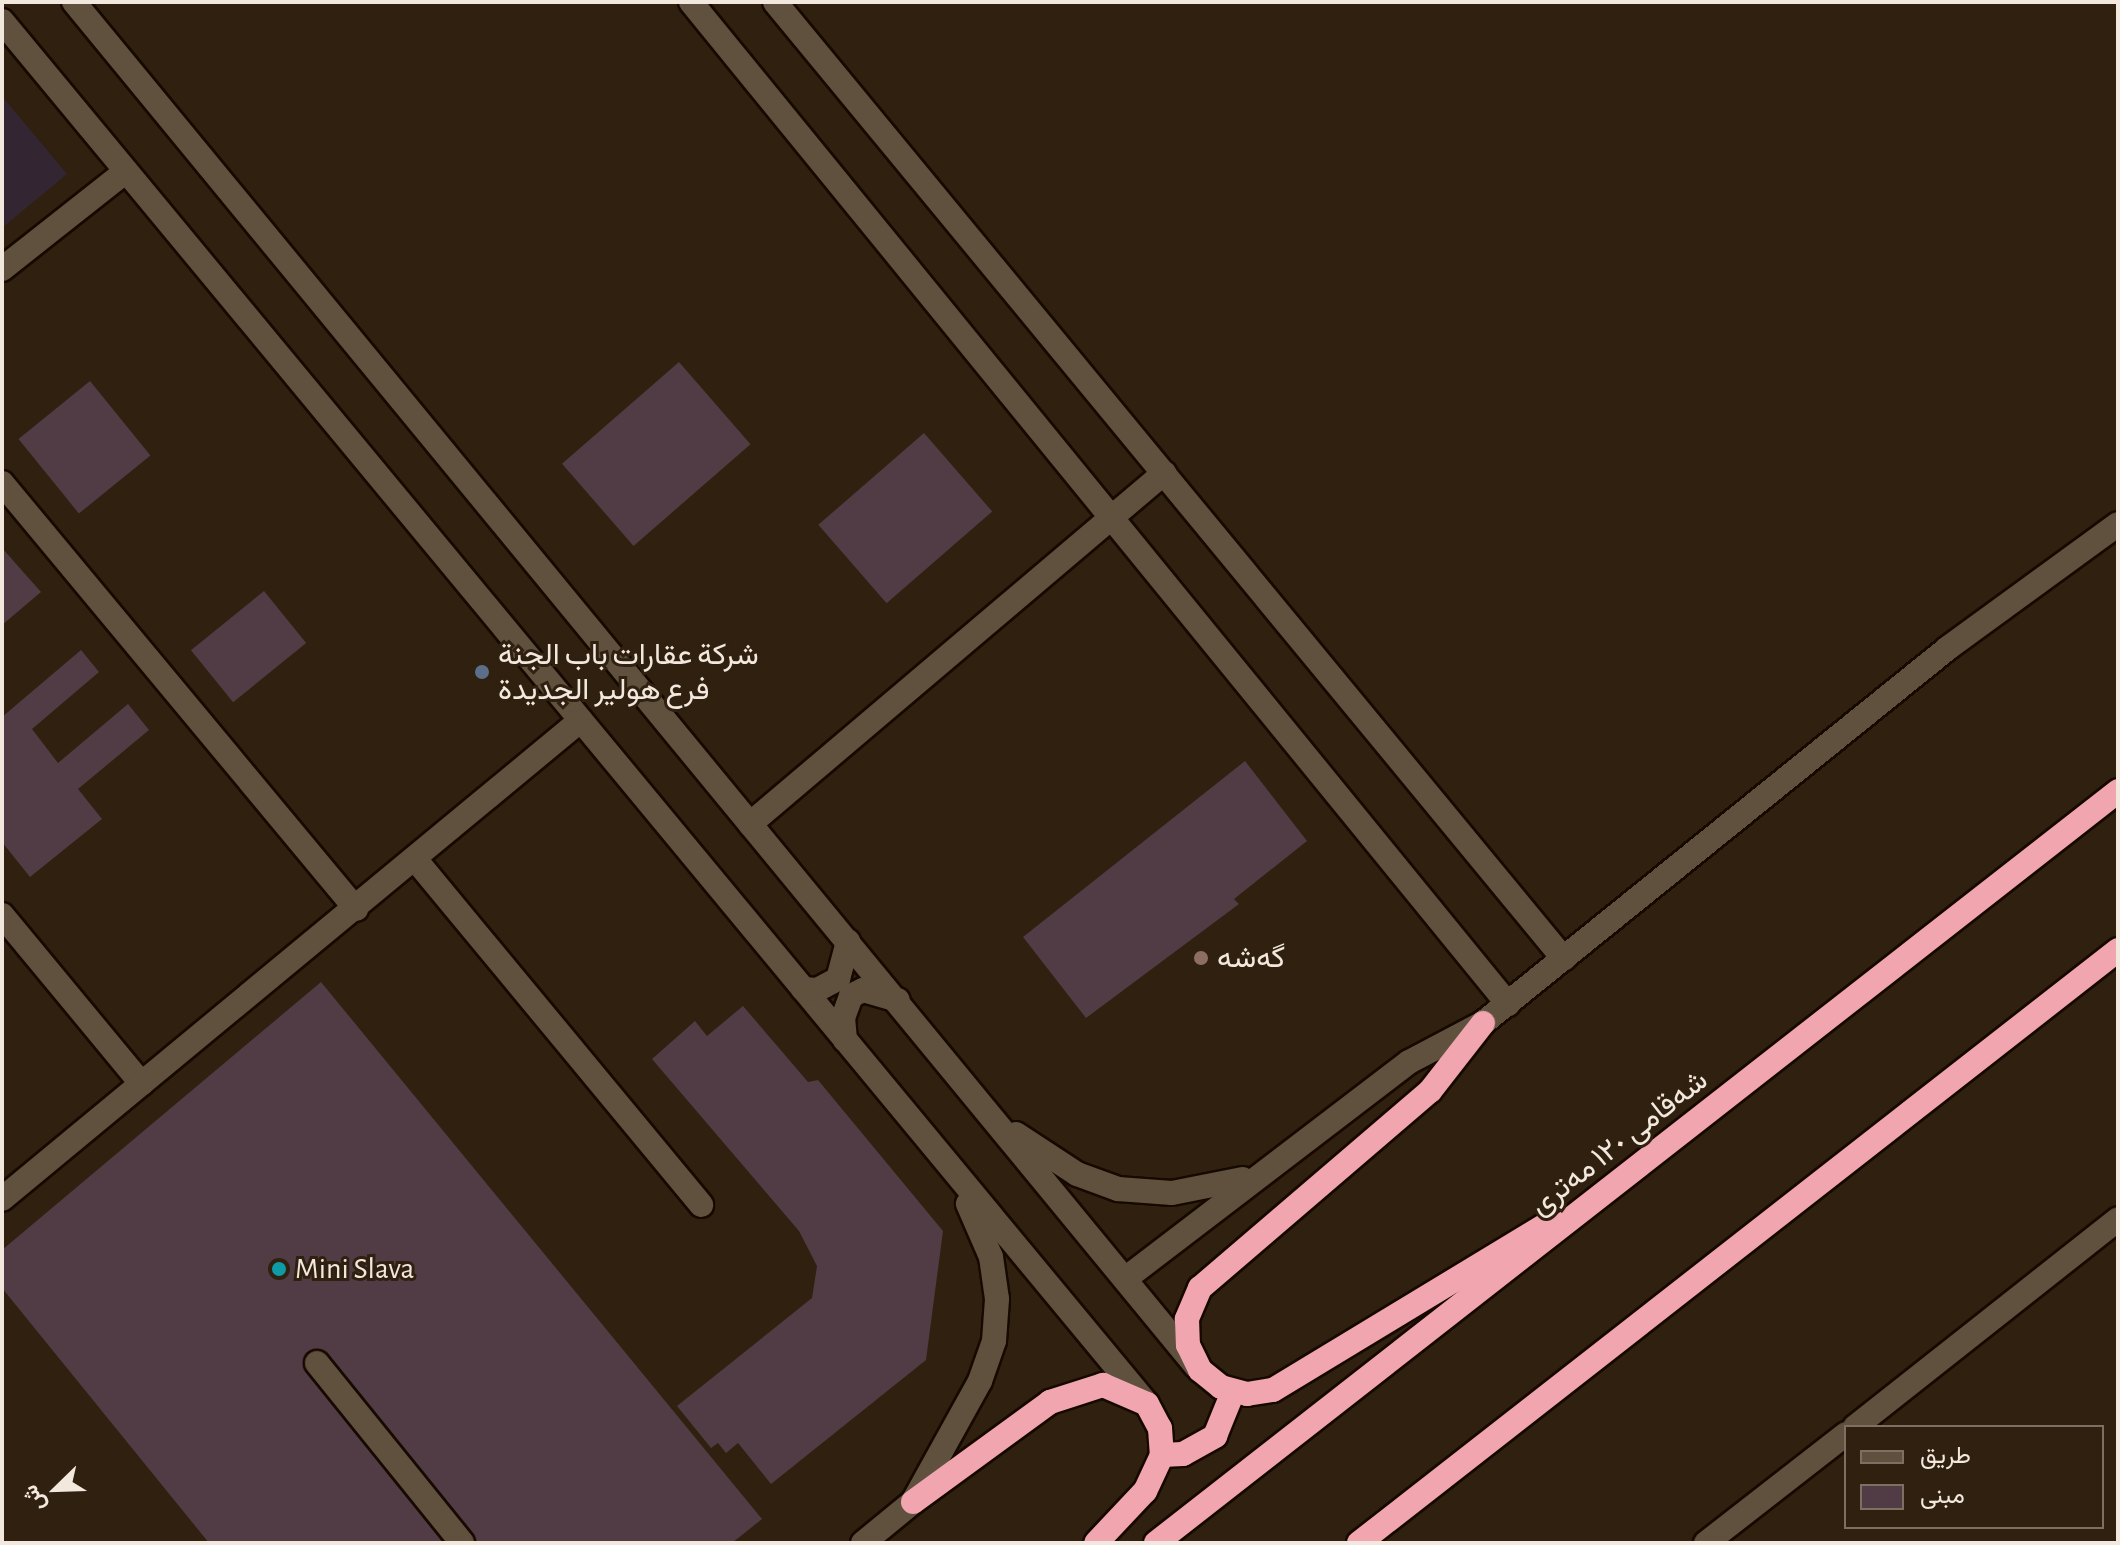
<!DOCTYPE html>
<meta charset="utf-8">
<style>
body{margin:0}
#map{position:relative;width:2120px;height:1545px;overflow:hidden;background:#2f2010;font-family:"Alegreya Sans",Vazirmatn,sans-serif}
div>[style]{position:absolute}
.education>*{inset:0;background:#332532}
.building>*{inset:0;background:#513b45;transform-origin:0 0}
.roads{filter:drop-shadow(2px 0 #160900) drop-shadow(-2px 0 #160900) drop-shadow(0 2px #160900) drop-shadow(0 -2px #160900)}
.minor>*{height:24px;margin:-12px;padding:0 12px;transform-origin:12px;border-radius:12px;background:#60503e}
.highway>*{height:24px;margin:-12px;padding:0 12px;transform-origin:12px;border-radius:12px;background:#f1a5af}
.dots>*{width:22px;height:22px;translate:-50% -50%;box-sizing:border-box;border:4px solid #2f2010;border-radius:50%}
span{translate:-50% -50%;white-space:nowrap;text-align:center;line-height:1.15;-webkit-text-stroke:6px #2f2010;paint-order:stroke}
.poi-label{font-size:30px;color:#f2e8de}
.left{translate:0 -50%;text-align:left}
.street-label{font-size:30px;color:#f2e8de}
.frame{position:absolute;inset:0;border:4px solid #f2e8de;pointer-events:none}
.legend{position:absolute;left:1844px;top:1425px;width:260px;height:104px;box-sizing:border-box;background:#2f2010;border:2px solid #7d7062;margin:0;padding:10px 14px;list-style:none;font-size:24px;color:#f2e8de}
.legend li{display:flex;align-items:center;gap:16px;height:40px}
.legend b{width:40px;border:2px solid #7d7062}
.north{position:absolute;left:16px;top:1449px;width:80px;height:80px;-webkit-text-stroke:6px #2f2010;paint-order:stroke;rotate:247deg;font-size:22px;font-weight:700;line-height:32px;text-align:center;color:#f2e8de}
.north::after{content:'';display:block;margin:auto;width:28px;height:36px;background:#f2e8de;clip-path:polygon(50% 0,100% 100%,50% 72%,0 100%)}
</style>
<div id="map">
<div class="education">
<div style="clip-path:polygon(2px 96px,67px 174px,2px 228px)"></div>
</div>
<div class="building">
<div style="left:679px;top:362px;width:109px;height:155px;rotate:49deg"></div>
<div style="left:90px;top:381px;width:96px;height:92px;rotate:51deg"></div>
<div style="left:924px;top:433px;width:104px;height:140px;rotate:49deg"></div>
<div style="clip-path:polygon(2px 548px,41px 592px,2px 625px)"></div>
<div style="left:264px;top:591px;width:67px;height:94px;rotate:51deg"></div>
<div style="clip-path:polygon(81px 650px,99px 672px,32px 729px,58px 763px,128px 704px,149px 730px,78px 789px,102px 819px,30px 877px,2px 842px,2px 717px)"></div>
<div style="clip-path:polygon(1245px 761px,1307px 841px,1234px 899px,1239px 904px,1086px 1018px,1023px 937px)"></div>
<div style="clip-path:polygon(321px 982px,762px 1519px,732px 1543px,209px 1543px,2px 1288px,2px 1250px)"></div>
<div style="clip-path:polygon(743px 1006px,808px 1082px,818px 1080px,943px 1231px,926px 1360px,771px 1484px,738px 1443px,726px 1453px,718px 1443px,711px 1448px,677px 1406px,812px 1298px,817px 1266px,799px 1231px,652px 1059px,695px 1021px,707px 1036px)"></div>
</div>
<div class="roads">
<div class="minor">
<div style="left:74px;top:2px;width:1766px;rotate:50.56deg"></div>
<div style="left:691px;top:2px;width:1293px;rotate:50.81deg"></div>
<div style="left:775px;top:2px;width:1240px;rotate:50.5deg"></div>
<div style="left:2px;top:21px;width:1795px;rotate:50.38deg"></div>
<div style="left:2px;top:269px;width:158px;rotate:-38.3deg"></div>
<div style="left:2px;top:483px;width:554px;rotate:50.27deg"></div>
<div style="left:750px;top:824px;width:543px;rotate:-40.29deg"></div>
<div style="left:415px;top:859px;width:449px;rotate:50.4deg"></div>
<div style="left:2px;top:915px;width:219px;rotate:50.4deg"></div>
<div style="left:803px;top:989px;width:14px;rotate:4deg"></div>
<div style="left:817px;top:990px;width:24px;rotate:-28deg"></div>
<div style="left:838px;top:979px;width:39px;rotate:-75deg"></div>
<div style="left:845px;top:1040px;width:22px;rotate:-95deg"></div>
<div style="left:843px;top:1018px;width:23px;rotate:-70deg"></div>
<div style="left:851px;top:996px;width:13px;rotate:-27deg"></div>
<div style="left:863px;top:990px;width:36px;rotate:16deg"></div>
<div style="left:1016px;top:1134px;width:73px;rotate:33.3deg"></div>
<div style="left:1077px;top:1174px;width:44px;rotate:20.1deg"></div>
<div style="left:1118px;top:1189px;width:54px;rotate:4.2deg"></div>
<div style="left:1172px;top:1193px;width:72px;rotate:-11.2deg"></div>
<div style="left:2px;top:1199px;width:751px;rotate:-39.6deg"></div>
<div style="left:1125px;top:1279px;width:357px;rotate:-37.4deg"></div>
<div style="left:1409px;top:1062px;width:84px;rotate:-27.8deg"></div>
<div style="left:1483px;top:1023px;width:597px;rotate:-38.88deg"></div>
<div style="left:1948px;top:648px;width:210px;rotate:-36.1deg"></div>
<div style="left:317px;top:1363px;width:231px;rotate:51.1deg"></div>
<div style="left:1855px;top:1427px;width:335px;rotate:-38.3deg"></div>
<div style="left:863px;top:1543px;width:65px;rotate:-39.4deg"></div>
<div style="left:913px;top:1502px;width:138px;rotate:-61deg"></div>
<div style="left:980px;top:1381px;width:42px;rotate:-70.7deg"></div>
<div style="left:994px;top:1341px;width:42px;rotate:-85.9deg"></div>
<div style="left:997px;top:1299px;width:42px;rotate:-98.1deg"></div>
<div style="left:991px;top:1257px;width:58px;rotate:-113.5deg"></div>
<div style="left:1706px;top:1543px;width:177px;rotate:-37.9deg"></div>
</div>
<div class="highway">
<div style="left:1483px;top:1023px;width:86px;rotate:127.9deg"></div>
<div style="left:1430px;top:1091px;width:303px;rotate:139.4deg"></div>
<div style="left:1200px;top:1288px;width:34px;rotate:113deg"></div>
<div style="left:1187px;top:1319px;width:26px;rotate:88deg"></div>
<div style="left:1188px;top:1345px;width:28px;rotate:64deg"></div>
<div style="left:1200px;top:1370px;width:27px;rotate:39deg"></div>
<div style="left:1221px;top:1387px;width:27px;rotate:15deg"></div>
<div style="left:1247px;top:1394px;width:26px;rotate:-9deg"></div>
<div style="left:1273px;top:1390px;width:318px;rotate:-31.2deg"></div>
<div style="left:1162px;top:1455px;width:21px;rotate:-3deg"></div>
<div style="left:1183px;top:1454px;width:37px;rotate:-29deg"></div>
<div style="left:1215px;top:1436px;width:48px;rotate:-67.8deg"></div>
<div style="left:913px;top:1502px;width:170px;rotate:-36.1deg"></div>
<div style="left:1050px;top:1402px;width:56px;rotate:-17.8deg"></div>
<div style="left:1103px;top:1385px;width:48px;rotate:23.4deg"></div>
<div style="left:1147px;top:1404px;width:27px;rotate:62deg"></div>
<div style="left:1160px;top:1428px;width:27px;rotate:86deg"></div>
<div style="left:1162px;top:1455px;width:40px;rotate:115deg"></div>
<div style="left:1145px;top:1491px;width:71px;rotate:133.3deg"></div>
<div style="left:1156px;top:1543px;width:1221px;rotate:-38.01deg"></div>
<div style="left:1359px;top:1543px;width:963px;rotate:-38deg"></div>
</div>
</div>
<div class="dots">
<div style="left:482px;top:672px;background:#5c6f8a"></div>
<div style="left:1201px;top:958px;background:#8d6e63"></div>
<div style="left:279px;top:1269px;background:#0f9aa8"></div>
</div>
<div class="poi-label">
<span class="left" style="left:498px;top:672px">شرکة عقارات باب الجنة<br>فرع هولیر الجدیدة</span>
<span class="left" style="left:1217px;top:958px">گەشە</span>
<span class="left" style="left:295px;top:1269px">Mini Slava</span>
</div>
<div class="street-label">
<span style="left:1619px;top:1143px;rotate:-38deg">شەقامی ١٢٠ مەتری</span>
</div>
<div class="frame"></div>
<ul class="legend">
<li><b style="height:10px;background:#60503e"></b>طريق</li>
<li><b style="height:22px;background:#513b45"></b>مبنى</li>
</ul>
<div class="north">ش</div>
</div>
